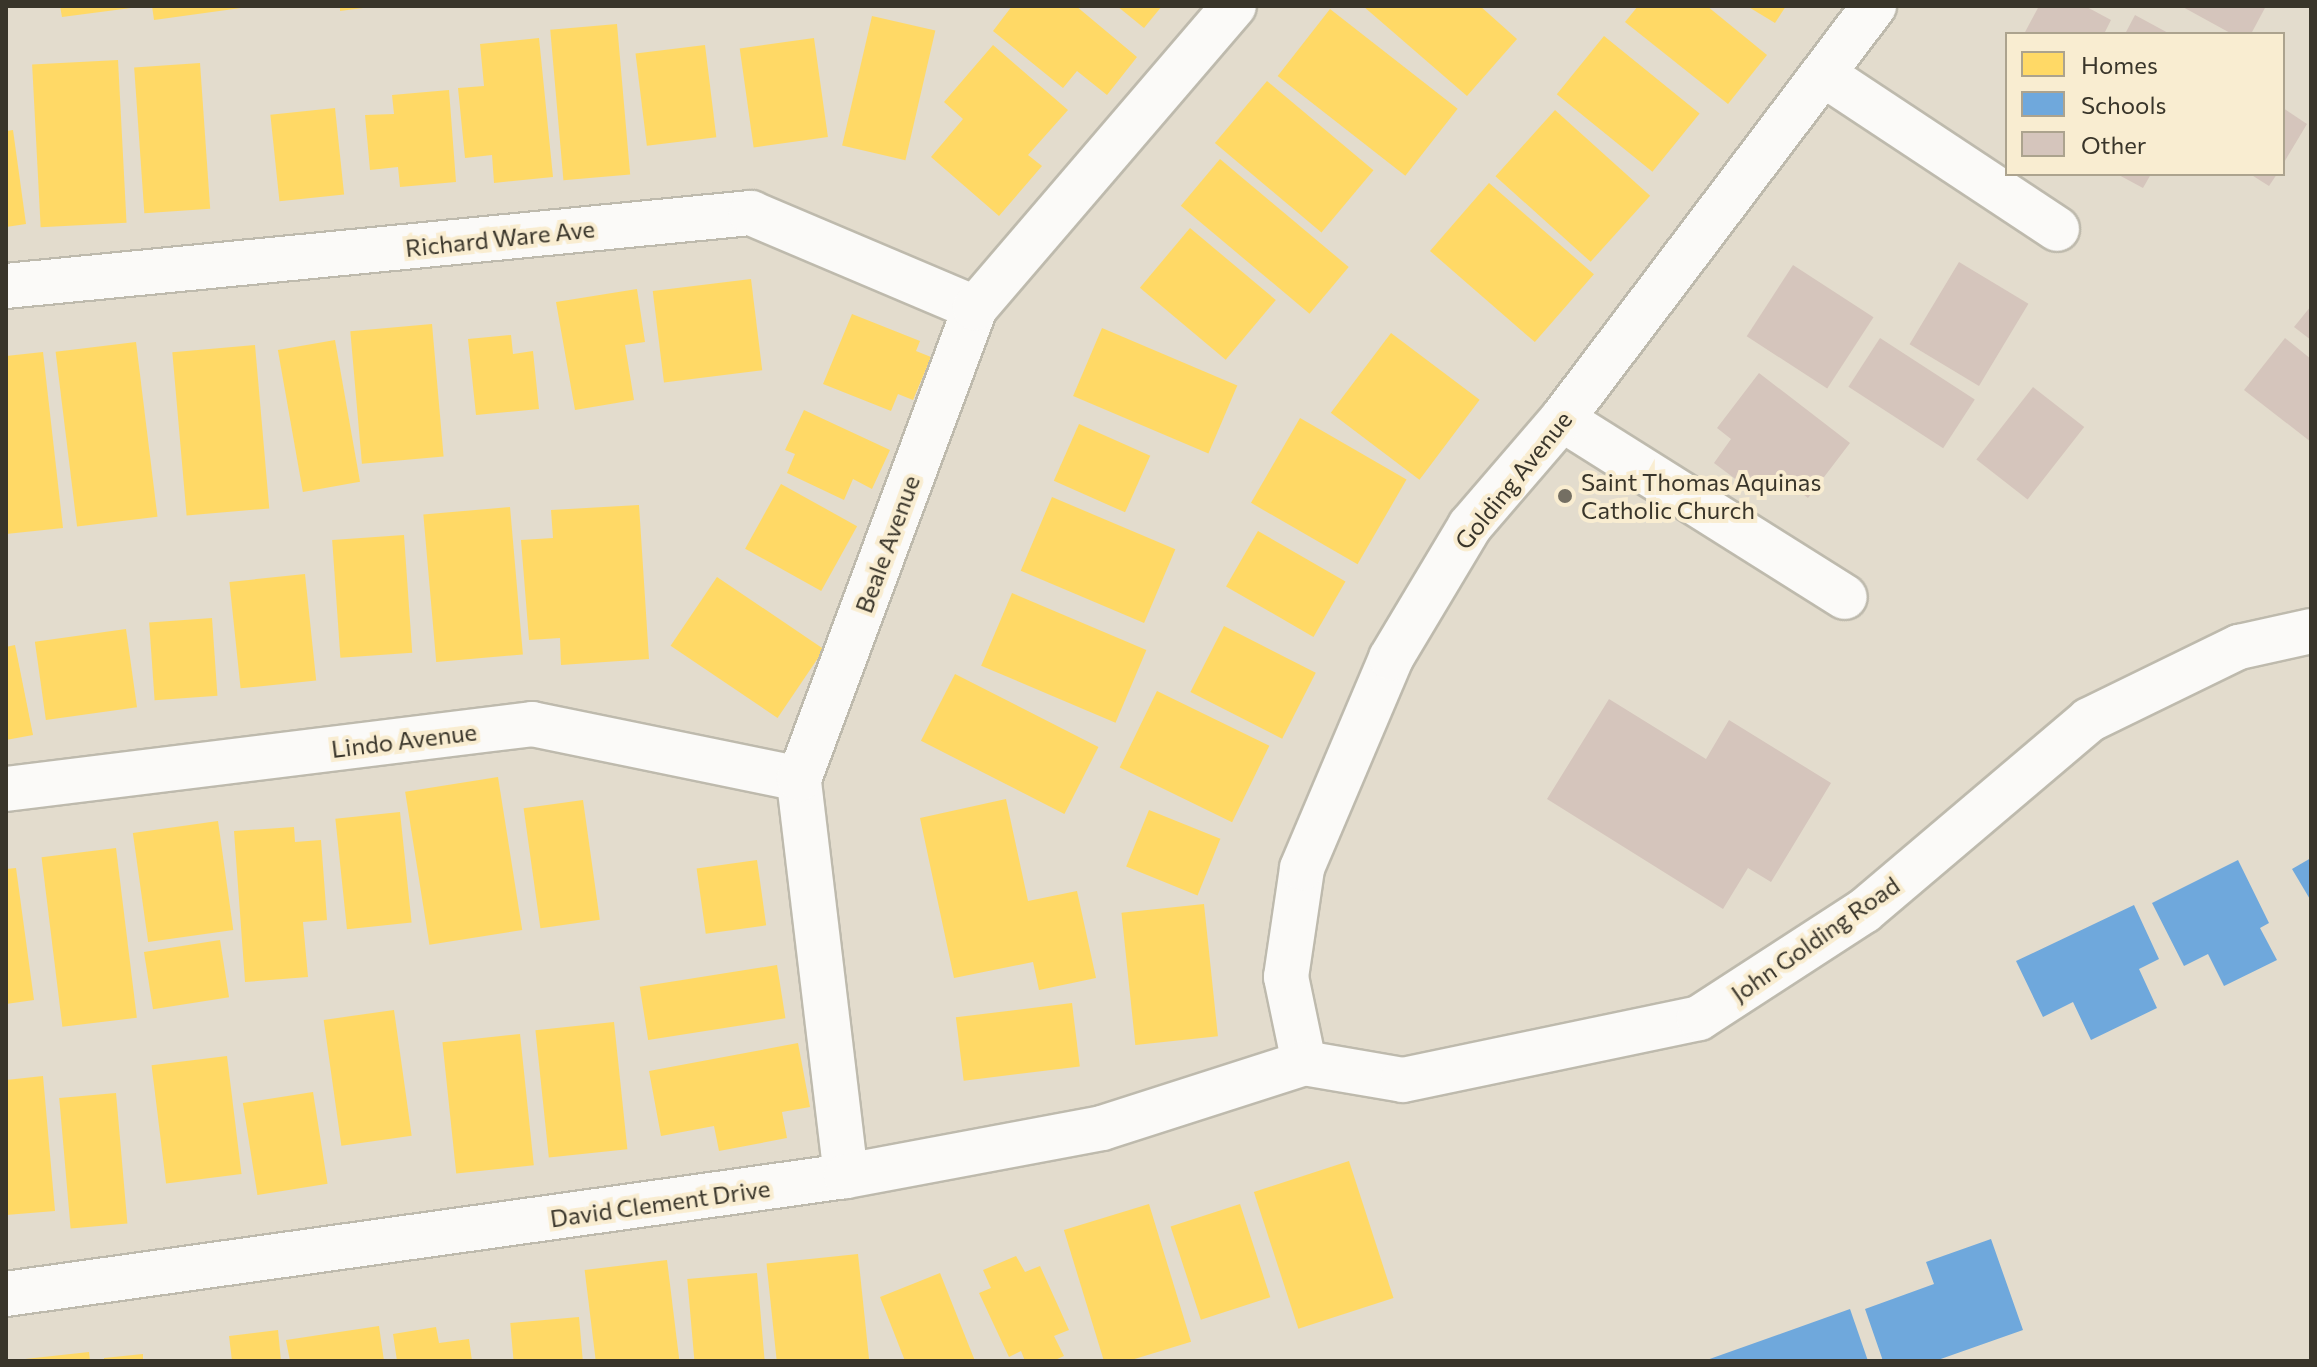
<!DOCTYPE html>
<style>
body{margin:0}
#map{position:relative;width:2317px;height:1367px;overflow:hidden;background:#e3dccd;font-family:Commissioner,sans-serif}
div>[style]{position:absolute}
.homes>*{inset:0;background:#ffd966;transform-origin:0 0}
.schools>*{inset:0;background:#6fa8dc}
.building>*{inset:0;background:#d5c5bc;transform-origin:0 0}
.roads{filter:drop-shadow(2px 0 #bebaad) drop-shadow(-2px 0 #bebaad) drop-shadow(0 2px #bebaad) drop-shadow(0 -2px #bebaad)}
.minor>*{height:44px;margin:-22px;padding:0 22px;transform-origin:22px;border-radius:22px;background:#fbfaf8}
.dots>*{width:22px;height:22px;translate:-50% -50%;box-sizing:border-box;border:4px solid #f9edd1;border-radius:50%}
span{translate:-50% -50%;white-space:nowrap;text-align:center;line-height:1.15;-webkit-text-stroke:8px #f9edd1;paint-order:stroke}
.street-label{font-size:24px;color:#39352a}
.poi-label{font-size:24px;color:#39352a}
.left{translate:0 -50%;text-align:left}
.frame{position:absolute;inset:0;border:8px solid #39352a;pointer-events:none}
.legend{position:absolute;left:2005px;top:32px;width:280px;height:144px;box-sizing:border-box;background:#f9edd1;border:2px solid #aca38e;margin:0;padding:10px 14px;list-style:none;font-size:24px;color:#39352a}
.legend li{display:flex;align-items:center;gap:16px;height:40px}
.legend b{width:40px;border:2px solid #aca38e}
</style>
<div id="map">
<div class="homes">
<div style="clip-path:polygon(60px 6px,131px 6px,131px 8px,62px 17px)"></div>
<div style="clip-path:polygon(152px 6px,241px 6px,241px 8px,154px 20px)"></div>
<div style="clip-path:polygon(340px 6px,363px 6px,363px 8px,340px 11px)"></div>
<div style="clip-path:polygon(1012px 6px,1076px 6px,1137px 57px,1107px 95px,1077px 71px,1063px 88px,993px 31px)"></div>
<div style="clip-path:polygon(1117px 6px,1162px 6px,1144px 28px)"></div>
<div style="clip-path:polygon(1363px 6px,1480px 6px,1517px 39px,1467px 96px)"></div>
<div style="clip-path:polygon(1638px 6px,1707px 6px,1767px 55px,1728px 104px,1625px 22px)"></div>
<div style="clip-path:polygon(1747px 6px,1786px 6px,1775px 23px)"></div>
<div style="left:1330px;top:9px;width:162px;height:85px;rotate:38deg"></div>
<div style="left:872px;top:16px;width:65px;height:133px;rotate:13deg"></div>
<div style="left:617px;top:24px;width:151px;height:67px;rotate:85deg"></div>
<div style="left:1604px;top:36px;width:123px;height:75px;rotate:39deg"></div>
<div style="clip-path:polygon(539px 38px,553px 177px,494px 183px,492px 155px,465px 158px,458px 88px,484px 86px,480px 44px)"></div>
<div style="left:814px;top:38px;width:100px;height:75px;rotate:82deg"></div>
<div style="left:705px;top:45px;width:93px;height:70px;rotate:83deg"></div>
<div style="clip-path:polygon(993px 45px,1068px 110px,1028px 155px,1042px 166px,999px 216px,931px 157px,963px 119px,944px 102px)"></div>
<div style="left:118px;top:60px;width:163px;height:86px;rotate:87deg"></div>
<div style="left:200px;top:63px;width:146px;height:66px;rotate:86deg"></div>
<div style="left:1267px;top:81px;width:139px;height:81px;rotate:40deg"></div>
<div style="clip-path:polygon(449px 90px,456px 182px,400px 187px,398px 167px,370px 170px,365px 115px,394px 114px,392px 95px)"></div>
<div style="left:335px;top:108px;width:87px;height:65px;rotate:84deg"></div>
<div style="left:1555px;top:110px;width:128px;height:89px;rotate:42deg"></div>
<div style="clip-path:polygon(13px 130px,26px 224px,6px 227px,6px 131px)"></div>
<div style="left:1220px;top:159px;width:168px;height:61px;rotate:40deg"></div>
<div style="left:1489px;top:183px;width:139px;height:90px;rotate:41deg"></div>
<div style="left:1190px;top:228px;width:112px;height:78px;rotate:40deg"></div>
<div style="left:751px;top:279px;width:92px;height:99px;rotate:83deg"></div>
<div style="clip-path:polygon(637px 289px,645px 342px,625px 345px,634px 400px,575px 410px,556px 302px)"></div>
<div style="clip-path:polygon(852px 314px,920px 341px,916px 351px,931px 357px,913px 400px,898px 394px,891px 411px,823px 384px)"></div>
<div style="left:432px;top:324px;width:133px;height:82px;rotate:85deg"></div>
<div style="left:1102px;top:328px;width:147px;height:74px;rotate:23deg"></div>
<div style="left:1391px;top:333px;width:111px;height:100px;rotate:37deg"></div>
<div style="clip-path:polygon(511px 335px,513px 354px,533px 351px,539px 409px,476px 415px,468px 339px)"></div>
<div style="left:335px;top:340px;width:144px;height:58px;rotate:80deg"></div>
<div style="left:136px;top:342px;width:176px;height:81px;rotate:83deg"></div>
<div style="left:255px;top:345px;width:164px;height:83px;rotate:85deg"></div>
<div style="clip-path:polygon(43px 352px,63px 528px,6px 534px,6px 356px)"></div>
<div style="clip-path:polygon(804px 410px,890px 450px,872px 489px,853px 479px,844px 500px,787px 473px,795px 454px,785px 450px)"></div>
<div style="left:1300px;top:418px;width:123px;height:98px;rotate:30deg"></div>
<div style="left:1079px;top:424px;width:78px;height:62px;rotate:24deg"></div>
<div style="left:781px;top:484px;width:87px;height:74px;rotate:29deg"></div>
<div style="left:1052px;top:497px;width:134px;height:80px;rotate:23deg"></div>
<div style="clip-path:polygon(639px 505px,649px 659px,561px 665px,560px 638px,529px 640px,521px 540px,553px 538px,551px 510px)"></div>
<div style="left:510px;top:507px;width:148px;height:87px;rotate:85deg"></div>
<div style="left:1258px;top:531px;width:101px;height:64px;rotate:30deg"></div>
<div style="left:404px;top:535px;width:118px;height:72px;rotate:86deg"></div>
<div style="left:305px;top:574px;width:107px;height:76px;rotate:84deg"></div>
<div style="left:717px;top:577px;width:129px;height:83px;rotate:34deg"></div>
<div style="left:1012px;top:593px;width:146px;height:79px;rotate:23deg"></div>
<div style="left:212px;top:618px;width:78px;height:63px;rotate:86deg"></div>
<div style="left:1224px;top:626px;width:103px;height:74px;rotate:27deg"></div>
<div style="left:126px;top:629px;width:79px;height:92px;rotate:82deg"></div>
<div style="clip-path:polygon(15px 645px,33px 735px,6px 740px,6px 647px)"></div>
<div style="left:955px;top:674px;width:161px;height:75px;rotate:27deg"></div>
<div style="left:1157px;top:691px;width:125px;height:85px;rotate:26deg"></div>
<div style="left:498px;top:777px;width:155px;height:94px;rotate:81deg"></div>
<div style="clip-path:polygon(1006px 799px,1028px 901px,1077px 891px,1096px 978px,1039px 990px,1033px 962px,954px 978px,920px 818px)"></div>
<div style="left:583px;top:800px;width:121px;height:60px;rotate:82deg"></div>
<div style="left:1149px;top:810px;width:77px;height:61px;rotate:22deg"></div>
<div style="left:400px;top:812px;width:111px;height:65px;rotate:84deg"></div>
<div style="left:218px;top:821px;width:110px;height:86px;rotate:82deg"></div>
<div style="clip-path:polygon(294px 827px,295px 842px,321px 840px,327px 920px,303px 922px,308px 977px,245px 982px,234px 831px)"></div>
<div style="left:116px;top:848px;width:171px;height:75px;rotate:83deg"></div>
<div style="left:757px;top:860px;width:66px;height:61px;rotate:82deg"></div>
<div style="clip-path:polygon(16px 868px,34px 1000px,6px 1004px,6px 869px)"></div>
<div style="left:1204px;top:904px;width:133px;height:83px;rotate:84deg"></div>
<div style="left:220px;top:940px;width:58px;height:77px;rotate:81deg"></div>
<div style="left:777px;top:965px;width:54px;height:139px;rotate:81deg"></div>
<div style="left:1072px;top:1003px;width:64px;height:117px;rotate:83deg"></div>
<div style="left:394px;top:1010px;width:127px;height:71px;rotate:82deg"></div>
<div style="left:614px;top:1022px;width:128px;height:79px;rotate:84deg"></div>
<div style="left:520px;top:1034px;width:132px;height:78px;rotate:84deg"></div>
<div style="clip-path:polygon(798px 1043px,810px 1107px,782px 1112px,787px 1138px,719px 1151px,714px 1126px,661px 1136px,649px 1071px)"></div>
<div style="left:227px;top:1056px;width:119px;height:76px;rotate:83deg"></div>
<div style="clip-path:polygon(43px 1076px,55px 1211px,6px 1215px,6px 1080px)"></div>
<div style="left:313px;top:1092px;width:93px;height:71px;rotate:81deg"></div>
<div style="left:116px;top:1093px;width:131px;height:57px;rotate:85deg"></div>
<div style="left:1349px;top:1161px;width:144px;height:100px;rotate:72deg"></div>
<div style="left:1149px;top:1204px;width:144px;height:89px;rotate:73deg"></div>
<div style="left:1240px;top:1204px;width:98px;height:73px;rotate:72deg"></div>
<div style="left:858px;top:1254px;width:108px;height:92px;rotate:84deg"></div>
<div style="clip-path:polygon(1016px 1256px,1025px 1272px,1040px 1266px,1069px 1330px,1054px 1336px,1064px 1356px,1053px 1361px,1025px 1361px,1021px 1351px,1009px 1357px,979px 1293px,991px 1288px,983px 1270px)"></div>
<div style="left:667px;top:1260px;width:102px;height:83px;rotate:83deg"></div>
<div style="left:757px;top:1273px;width:88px;height:70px;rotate:85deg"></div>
<div style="clip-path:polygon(940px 1273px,975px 1361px,905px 1361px,880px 1297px)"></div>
<div style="left:579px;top:1317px;width:44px;height:69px;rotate:85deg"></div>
<div style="clip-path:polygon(379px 1326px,384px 1361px,290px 1361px,286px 1340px)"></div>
<div style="clip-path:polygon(436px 1327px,439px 1343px,469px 1339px,472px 1361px,397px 1361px,393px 1334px)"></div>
<div style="clip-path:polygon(278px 1330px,281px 1361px,232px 1361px,229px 1336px)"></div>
<div style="clip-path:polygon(89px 1352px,90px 1361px,25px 1361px,25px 1359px)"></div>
<div style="clip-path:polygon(143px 1354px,143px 1361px,104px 1361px,104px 1358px)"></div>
</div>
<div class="schools">
<div style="clip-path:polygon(2311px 858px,2311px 901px,2292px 869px)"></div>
<div style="clip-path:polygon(2238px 860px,2269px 923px,2260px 928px,2277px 960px,2224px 986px,2208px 954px,2184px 966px,2152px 903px)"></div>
<div style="clip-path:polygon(2134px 905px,2159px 959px,2139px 969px,2157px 1008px,2091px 1040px,2073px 1002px,2043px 1017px,2016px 961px)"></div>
<div style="clip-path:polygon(1991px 1239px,2023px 1330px,1935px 1361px,1883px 1361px,1865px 1309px,1934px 1284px,1926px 1262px)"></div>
<div style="clip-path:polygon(1850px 1309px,1868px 1361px,1704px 1361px)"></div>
</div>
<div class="building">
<div style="clip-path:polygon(2039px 6px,2085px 6px,2111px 20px,2104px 34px,2024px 34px)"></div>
<div style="clip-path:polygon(2181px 6px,2266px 6px,2251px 34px,2232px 34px)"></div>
<div style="clip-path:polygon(2135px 15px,2170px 34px,2125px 34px)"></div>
<div style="clip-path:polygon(2283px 108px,2307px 124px,2283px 164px)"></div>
<div style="clip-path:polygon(2117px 174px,2151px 174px,2143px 188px)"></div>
<div style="clip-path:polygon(2250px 174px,2277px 174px,2269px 186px)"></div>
<div style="left:1959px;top:262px;width:81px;height:96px;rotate:31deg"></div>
<div style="left:1793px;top:265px;width:96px;height:85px;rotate:33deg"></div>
<div style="clip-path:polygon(2311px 306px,2311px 340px,2294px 327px)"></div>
<div style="left:1880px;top:338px;width:113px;height:58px;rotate:33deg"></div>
<div style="clip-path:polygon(2285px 338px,2311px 359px,2311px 442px,2244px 390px)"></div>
<div style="clip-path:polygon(1759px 373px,1850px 443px,1808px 498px,1780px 476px,1762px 499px,1714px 463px,1731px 439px,1717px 428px)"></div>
<div style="left:2033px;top:387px;width:65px;height:92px;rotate:38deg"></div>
<div style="clip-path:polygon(1609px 699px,1706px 759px,1729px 720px,1831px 783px,1771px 882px,1748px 868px,1723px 909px,1547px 799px)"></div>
</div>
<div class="roads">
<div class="minor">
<div style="left:1826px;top:76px;width:277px;rotate:33.5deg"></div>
<div style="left:6px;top:286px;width:749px;rotate:-5.6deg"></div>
<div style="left:751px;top:213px;width:243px;rotate:23deg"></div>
<div style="left:1562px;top:419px;width:334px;rotate:32.2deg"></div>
<div style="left:6px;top:789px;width:530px;rotate:-7.04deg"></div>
<div style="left:532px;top:724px;width:273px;rotate:11.6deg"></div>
<div style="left:1304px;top:1063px;width:88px;rotate:-101.8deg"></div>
<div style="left:1286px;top:977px;width:110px;rotate:-81.6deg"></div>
<div style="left:1302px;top:868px;width:228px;rotate:-67deg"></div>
<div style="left:1391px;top:658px;width:154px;rotate:-59.1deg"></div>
<div style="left:1470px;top:526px;width:141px;rotate:-49.3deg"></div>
<div style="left:1562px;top:419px;width:518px;rotate:-52.93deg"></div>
<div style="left:846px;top:1176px;width:400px;rotate:-96.8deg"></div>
<div style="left:799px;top:779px;width:503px;rotate:-69.51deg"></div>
<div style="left:975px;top:308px;width:398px;rotate:-49.4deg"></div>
<div style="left:6px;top:1294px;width:848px;rotate:-8deg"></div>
<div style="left:846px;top:1176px;width:260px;rotate:-10.6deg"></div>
<div style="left:1102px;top:1128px;width:212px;rotate:-17.8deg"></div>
<div style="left:1304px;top:1063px;width:100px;rotate:9.7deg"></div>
<div style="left:1403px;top:1080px;width:302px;rotate:-11.8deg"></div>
<div style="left:1699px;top:1018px;width:197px;rotate:-33deg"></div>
<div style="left:1864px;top:911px;width:295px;rotate:-40.3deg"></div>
<div style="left:2089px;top:720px;width:167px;rotate:-26deg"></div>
<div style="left:2239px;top:647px;width:74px;rotate:-12.5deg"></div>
</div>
</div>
<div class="dots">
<div style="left:1565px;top:496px;background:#746f63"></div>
</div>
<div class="street-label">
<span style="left:500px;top:238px;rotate:-6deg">Richard Ware Ave</span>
<span style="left:1513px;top:480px;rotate:-51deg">Golding Avenue</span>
<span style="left:887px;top:544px;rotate:-70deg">Beale Avenue</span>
<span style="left:404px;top:740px;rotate:-7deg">Lindo Avenue</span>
<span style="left:1815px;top:939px;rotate:-35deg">John Golding Road</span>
<span style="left:660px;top:1203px;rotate:-8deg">David Clement Drive</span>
</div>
<div class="poi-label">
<span class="left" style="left:1581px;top:496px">Saint Thomas Aquinas<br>Catholic Church</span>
</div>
<div class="frame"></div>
<ul class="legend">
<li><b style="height:22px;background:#ffd966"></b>Homes</li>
<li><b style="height:22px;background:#6fa8dc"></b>Schools</li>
<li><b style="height:22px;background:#d5c5bc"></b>Other</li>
</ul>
</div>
